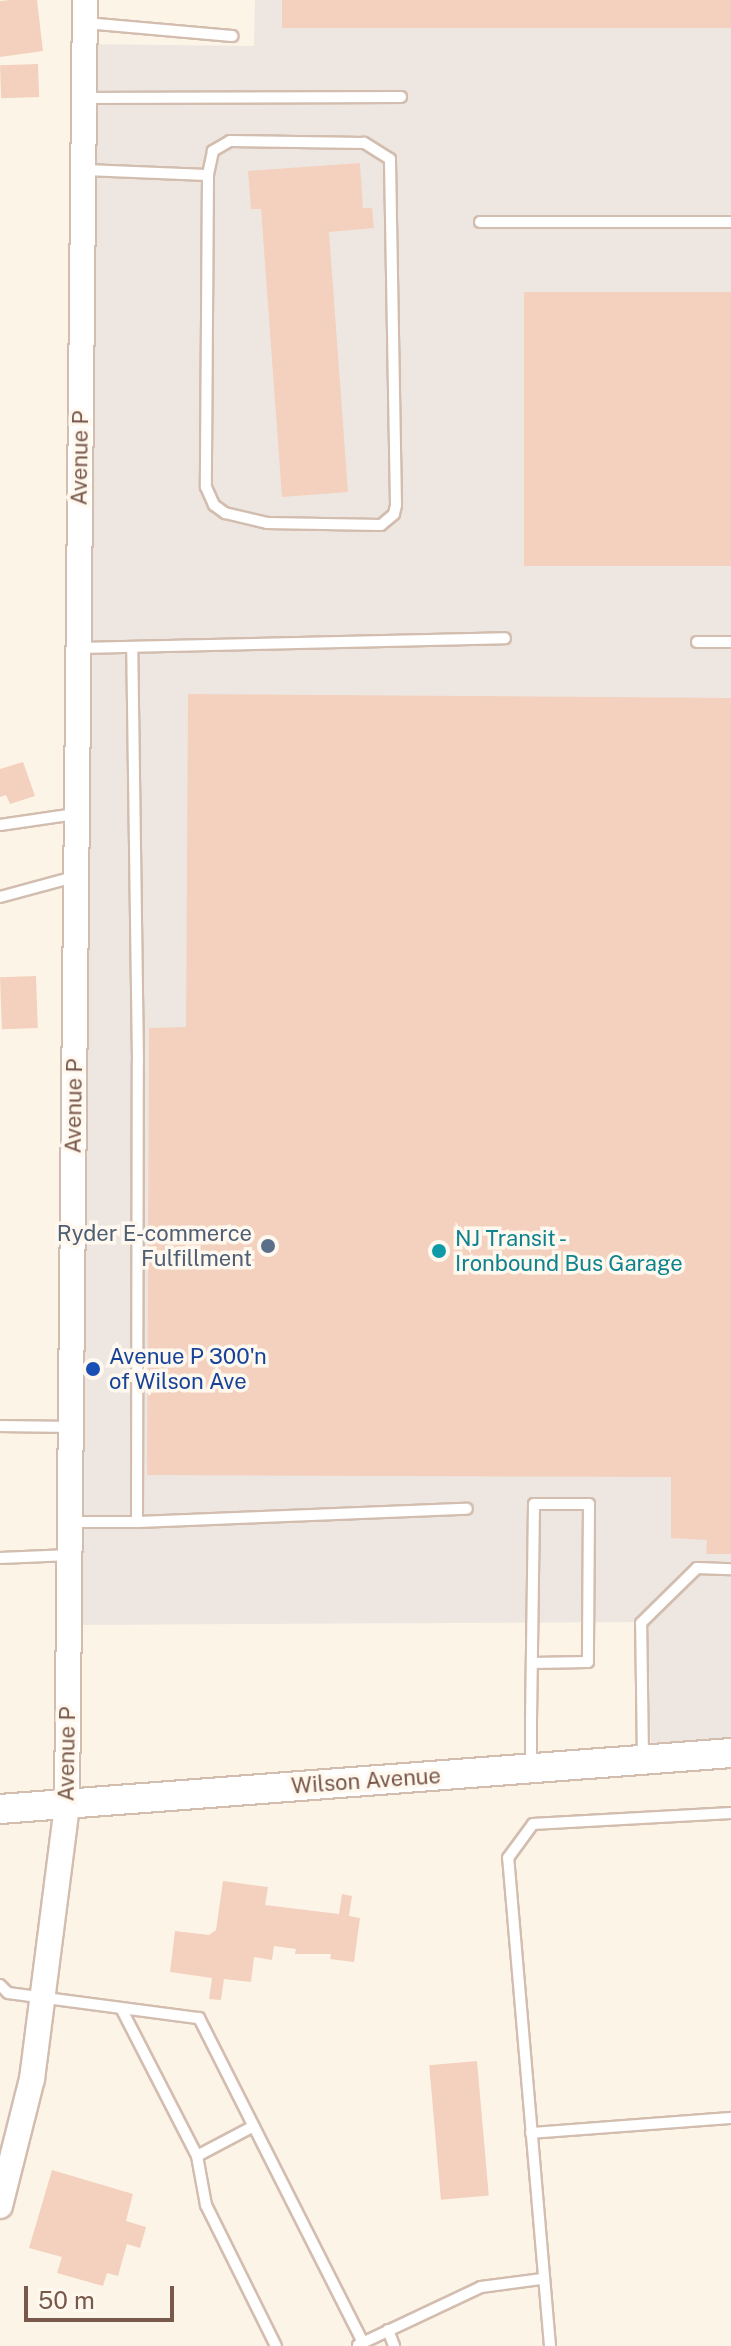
<!DOCTYPE html>
<style>
body{margin:0}
#map{position:relative;width:731px;height:2346px;overflow:hidden;background:#fdf4e8;font-family:"Public Sans",sans-serif}
div>[style]{position:absolute}
.industrial>*{inset:0;background:#eee7e1}
.building>*{inset:0;background:#f3d1be;transform-origin:0 0}
.roads{filter:drop-shadow(2px 0 #d2bdaf) drop-shadow(-2px 0 #d2bdaf) drop-shadow(0 2px #d2bdaf) drop-shadow(0 -2px #d2bdaf)}
.service>*{height:10px;margin:-5px;padding:0 5px;transform-origin:5px;border-radius:5px;background:#fff}
.tertiary>*{height:24px;margin:-12px;padding:0 12px;transform-origin:12px;border-radius:12px;background:#fff}
.secondary>*{height:28px;margin:-14px;padding:0 14px;transform-origin:14px;border-radius:14px;background:#fff}
.dots>*{width:22px;height:22px;translate:-50% -50%;box-sizing:border-box;border:4px solid #fff8ef;border-radius:50%}
span{translate:-50% -50%;white-space:nowrap;text-align:center;line-height:1.15;-webkit-text-stroke:7px #fff8ef;paint-order:stroke}
.street-label{font-size:22px;color:#78584a}
.service-label{font-size:22px;color:#4e5e75}
.right{translate:-100% -50%;text-align:right}
.culture-label{font-size:22px;color:#0d838f}
.left{translate:0 -50%;text-align:left}
.transit-label{font-size:22px;color:#164399}
.scale{position:absolute;left:24px;top:2286px;width:150px;height:36px;box-sizing:border-box;border:4px solid #78584a;border-top:0;padding-left:10px;font-size:24px;line-height:28px;white-space:nowrap;color:#78584a;-webkit-text-stroke:6px #fff8ef;paint-order:stroke}
</style>
<div id="map">
<div class="industrial">
<div style="clip-path:polygon(255px 0,731px 0,731px 1751px,651px 1759px,648px 1622px,69px 1625px,81px 44px,254px 46px)"></div>
</div>
<div class="building">
<div style="clip-path:polygon(10px 0,37px 0,43px 51px,0 57px,0 1px)"></div>
<div style="left:282px;top:0;width:449px;height:28px"></div>
<div style="left:38px;top:64px;width:33px;height:38px;rotate:88deg"></div>
<div style="clip-path:polygon(360px 163px,363px 208px,372px 208px,374px 228px,329px 232px,348px 492px,282px 497px,261px 209px,251px 209px,248px 171px)"></div>
<div style="left:524px;top:292px;width:207px;height:274px"></div>
<div style="clip-path:polygon(188px 694px,731px 698px,731px 1554px,706px 1554px,707px 1540px,671px 1538px,671px 1477px,147px 1475px,149px 1028px,186px 1027px)"></div>
<div style="clip-path:polygon(23px 762px,35px 796px,10px 804px,6px 795px,0 797px,0 769px)"></div>
<div style="left:36px;top:976px;width:52px;height:36px;rotate:88deg"></div>
<div style="clip-path:polygon(223px 1881px,268px 1887px,265px 1905px,339px 1914px,342px 1894px,352px 1896px,349px 1916px,360px 1918px,354px 1962px,330px 1959px,331px 1954px,295px 1954px,296px 1949px,274px 1946px,272px 1960px,254px 1957px,251px 1982px,224px 1979px,221px 2000px,209px 1999px,212px 1978px,170px 1972px,175px 1931px,209px 1935px,216px 1930px)"></div>
<div style="left:477px;top:2061px;width:135px;height:48px;rotate:85deg"></div>
<div style="clip-path:polygon(52px 2170px,133px 2194px,126px 2221px,146px 2227px,140px 2248px,127px 2244px,118px 2276px,107px 2273px,103px 2286px,57px 2273px,62px 2257px,29px 2248px)"></div>
</div>
<div class="roads">
<div class="service">
<div style="left:85px;top:23px;width:148px;rotate:5.1deg"></div>
<div style="left:86px;top:98px;width:315px;rotate:-0.2deg"></div>
<div style="left:85px;top:170px;width:123px;rotate:2.3deg"></div>
<div style="left:208px;top:175px;width:312px;rotate:90.4deg"></div>
<div style="left:206px;top:487px;width:20px;rotate:66deg"></div>
<div style="left:214px;top:505px;width:14px;rotate:36deg"></div>
<div style="left:225px;top:513px;width:43px;rotate:13.4deg"></div>
<div style="left:267px;top:523px;width:114px;rotate:1deg"></div>
<div style="left:381px;top:525px;width:17px;rotate:-40deg"></div>
<div style="left:394px;top:514px;width:9px;rotate:-77deg"></div>
<div style="left:396px;top:505px;width:346px;rotate:-91deg"></div>
<div style="left:390px;top:159px;width:31px;rotate:-148deg"></div>
<div style="left:364px;top:143px;width:134px;rotate:-179.1deg"></div>
<div style="left:230px;top:141px;width:20px;rotate:150deg"></div>
<div style="left:213px;top:151px;width:25px;rotate:102deg"></div>
<div style="left:480px;top:222px;width:251px"></div>
<div style="left:697px;top:642px;width:34px"></div>
<div style="left:80px;top:648px;width:425px;rotate:-1.3deg"></div>
<div style="left:0;top:825px;width:76px;rotate:-8.3deg"></div>
<div style="left:0;top:897px;width:77px;rotate:-15.1deg"></div>
<div style="left:0;top:1426px;width:69px;rotate:0.8deg"></div>
<div style="left:70px;top:1522px;width:67px"></div>
<div style="left:137px;top:1522px;width:460px;rotate:-89.9deg"></div>
<div style="left:138px;top:1062px;width:415px;rotate:-90.8deg"></div>
<div style="left:137px;top:1522px;width:330px;rotate:-2.3deg"></div>
<div style="left:0;top:1558px;width:70px;rotate:-2.5deg"></div>
<div style="left:643px;top:1758px;width:135px;rotate:-90.8deg"></div>
<div style="left:641px;top:1623px;width:78px;rotate:-44.5deg"></div>
<div style="left:697px;top:1568px;width:34px;rotate:2deg"></div>
<div style="left:531px;top:1767px;width:47px;rotate:-90deg"></div>
<div style="left:531px;top:1720px;width:216px;rotate:-89.2deg"></div>
<div style="left:534px;top:1504px;width:55px"></div>
<div style="left:589px;top:1504px;width:158px;rotate:90.4deg"></div>
<div style="left:588px;top:1662px;width:56px;rotate:179deg"></div>
<div style="left:0;top:1985px;width:11px;rotate:45deg"></div>
<div style="left:8px;top:1993px;width:193px;rotate:7.5deg"></div>
<div style="left:199px;top:2018px;width:364px;rotate:63.2deg"></div>
<div style="left:121px;top:2008px;width:166px;rotate:62.8deg"></div>
<div style="left:197px;top:2156px;width:64px;rotate:-27.8deg"></div>
<div style="left:531px;top:2133px;width:201px;rotate:-4.3deg"></div>
<div style="left:197px;top:2156px;width:50px;rotate:79.6deg"></div>
<div style="left:206px;top:2205px;width:157px;rotate:63.6deg"></div>
<div style="left:388px;top:2330px;width:17px;rotate:69deg"></div>
<div style="left:358px;top:2345px;width:136px;rotate:-25.2deg"></div>
<div style="left:481px;top:2287px;width:62px;rotate:-7.5deg"></div>
<div style="left:550px;top:2346px;width:490px;rotate:-94.9deg"></div>
<div style="left:508px;top:1858px;width:42px;rotate:-53.7deg"></div>
<div style="left:533px;top:1824px;width:198px;rotate:-3.2deg"></div>
</div>
<div class="tertiary">
<div style="left:0;top:2206px;width:131px;rotate:-75.9deg"></div>
<div style="left:32px;top:2079px;width:277px;rotate:-82.7deg"></div>
<div style="left:67px;top:1804px;width:1804px;rotate:-89.43deg"></div>
</div>
<div class="secondary">
<div style="left:0;top:1809px;width:733px;rotate:-4.38deg"></div>
</div>
</div>
<div class="dots">
<div style="left:268px;top:1246px;background:#5c6f8a"></div>
<div style="left:439px;top:1251px;background:#0f9aa8"></div>
<div style="left:93px;top:1369px;background:#1a4fb4"></div>
</div>
<div class="street-label">
<span style="left:80px;top:458px;rotate:-89deg">Avenue P</span>
<span style="left:74px;top:1106px;rotate:-89deg">Avenue P</span>
<span style="left:67px;top:1754px;rotate:-89deg">Avenue P</span>
<span style="left:366px;top:1781px;rotate:-4deg">Wilson Avenue</span>
</div>
<div class="service-label">
<span class="right" style="left:252px;top:1246px">Ryder E-commerce<br>Fulfillment</span>
</div>
<div class="culture-label">
<span class="left" style="left:455px;top:1251px">NJ Transit -<br>Ironbound Bus Garage</span>
</div>
<div class="transit-label">
<span class="left" style="left:109px;top:1369px">Avenue P 300'n<br>of Wilson Ave</span>
</div>
<div class="scale">50 m</div>
</div>
